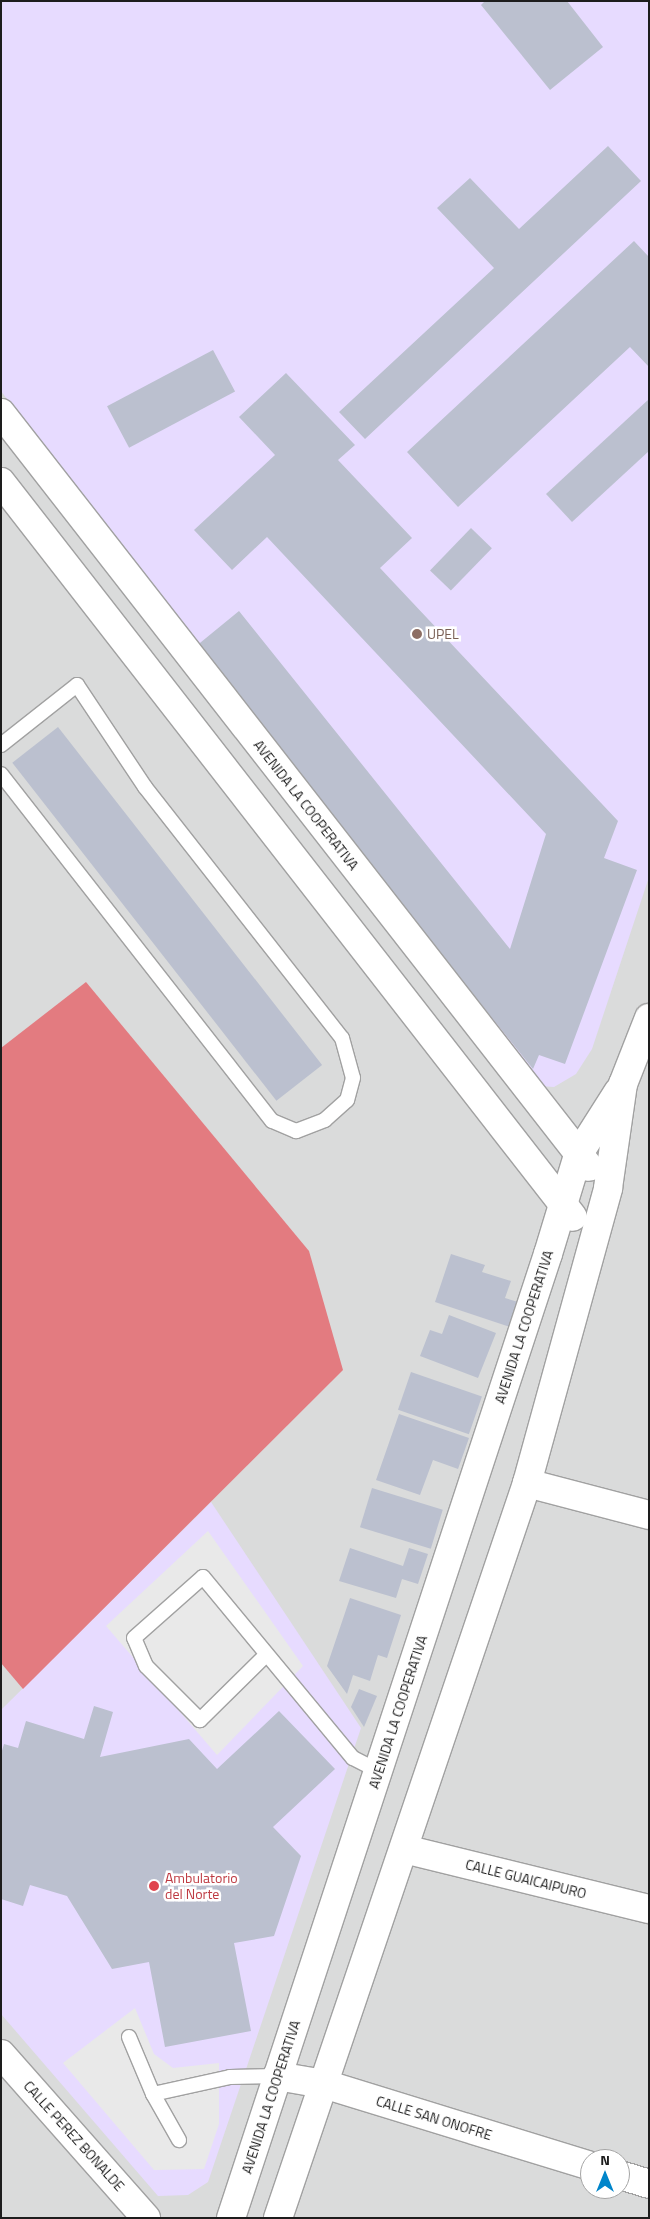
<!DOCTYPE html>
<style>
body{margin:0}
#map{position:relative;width:650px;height:2219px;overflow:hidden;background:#e2e2ef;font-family:"Titillium Web",sans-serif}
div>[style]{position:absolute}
.residential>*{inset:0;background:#dadbdb}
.education>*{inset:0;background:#e7dbff}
.pitch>*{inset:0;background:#e37b80}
.parking>*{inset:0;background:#e9e9e9}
.building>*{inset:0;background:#bbc0cf;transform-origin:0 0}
.roads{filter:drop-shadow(1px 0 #a1a1a1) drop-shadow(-1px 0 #a1a1a1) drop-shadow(0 1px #a1a1a1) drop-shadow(0 -1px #a1a1a1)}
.service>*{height:14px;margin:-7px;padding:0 7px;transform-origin:7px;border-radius:7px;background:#fff}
.minor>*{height:28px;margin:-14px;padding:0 14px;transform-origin:14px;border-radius:14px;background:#fff}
.dots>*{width:14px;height:14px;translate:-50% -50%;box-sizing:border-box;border:2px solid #fff;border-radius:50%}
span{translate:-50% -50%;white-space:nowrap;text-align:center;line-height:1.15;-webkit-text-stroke:5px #fff;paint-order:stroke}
.education-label{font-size:14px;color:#785e54}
.left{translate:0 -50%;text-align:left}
.street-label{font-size:14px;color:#1d1d1d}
.health-label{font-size:14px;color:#be3a42}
.frame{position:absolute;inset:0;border:2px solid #1d1d1d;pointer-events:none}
.north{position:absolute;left:580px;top:2149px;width:50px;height:50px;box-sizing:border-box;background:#fff;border:1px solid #a5a5a5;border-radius:50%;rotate:0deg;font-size:14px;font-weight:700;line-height:20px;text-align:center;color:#1d1d1d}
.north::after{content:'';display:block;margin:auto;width:18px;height:22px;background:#0085ca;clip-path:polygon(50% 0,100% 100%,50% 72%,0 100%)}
</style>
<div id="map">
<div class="residential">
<div style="clip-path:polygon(evenodd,1px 1px,649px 1px,649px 2218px,1px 2218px,1px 1px,590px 2159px,620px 2159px,620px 2189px,590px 2189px,590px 2159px)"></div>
</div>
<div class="education">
<div style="clip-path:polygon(1px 1px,649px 1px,649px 877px,592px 1049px,576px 1074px,554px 1087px,525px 1085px,1px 391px)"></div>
<div style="clip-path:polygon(211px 1502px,361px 1728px,208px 2182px,188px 2195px,158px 2196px,1px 2014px,1px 1710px)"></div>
</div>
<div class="pitch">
<div style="clip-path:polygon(86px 982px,309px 1251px,343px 1370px,23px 1689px,1px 1663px,1px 1048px)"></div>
</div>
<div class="parking">
<div style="clip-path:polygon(208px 1531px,303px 1666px,217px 1755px,106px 1626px)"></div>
<div style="clip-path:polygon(135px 2008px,154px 2054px,173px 2068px,219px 2063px,219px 2124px,204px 2169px,154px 2170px,63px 2063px)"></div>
</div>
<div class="building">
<div style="clip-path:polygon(485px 1px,567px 1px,603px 47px,550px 90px,481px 5px)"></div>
<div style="clip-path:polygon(608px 146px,641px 181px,365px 439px,339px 412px,494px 268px,437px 208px,470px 178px,519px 229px)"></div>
<div style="clip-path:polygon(634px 241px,649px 257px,649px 367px,630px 347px,458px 507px,407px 452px)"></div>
<div style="left:213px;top:350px;width:47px;height:120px;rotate:62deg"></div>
<div style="clip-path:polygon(286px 373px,355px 445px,338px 460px,412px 538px,380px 568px,618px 821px,604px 858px,637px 870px,565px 1064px,539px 1055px,533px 1069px,195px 647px,239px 611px,510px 949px,546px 834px,267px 537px,232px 570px,194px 530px,275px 455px,239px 417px)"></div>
<div style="clip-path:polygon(649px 399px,649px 451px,572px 522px,546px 494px)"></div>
<div style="left:471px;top:528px;width:29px;height:59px;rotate:44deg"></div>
<div style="left:58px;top:727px;width:429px;height:58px;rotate:52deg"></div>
<div style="clip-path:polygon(451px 1254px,485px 1265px,482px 1272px,511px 1281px,505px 1298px,518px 1302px,510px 1327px,435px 1302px)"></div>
<div style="clip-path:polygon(449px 1315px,496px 1333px,478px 1378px,420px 1356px,430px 1330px,442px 1334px)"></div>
<div style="left:411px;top:1372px;width:75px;height:40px;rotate:19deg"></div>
<div style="clip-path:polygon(399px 1414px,469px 1438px,458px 1469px,433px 1460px,420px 1495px,376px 1480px)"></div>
<div style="left:372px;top:1488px;width:74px;height:41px;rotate:17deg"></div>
<div style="clip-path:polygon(350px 1548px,403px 1566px,409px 1548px,428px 1554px,418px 1584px,402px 1579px,396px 1598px,339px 1581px)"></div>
<div style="clip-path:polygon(350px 1598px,401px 1615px,387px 1658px,378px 1655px,370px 1681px,353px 1675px,347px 1694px,327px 1666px)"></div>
<div style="clip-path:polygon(359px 1689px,377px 1696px,364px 1727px,351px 1707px)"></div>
<div style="clip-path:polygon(94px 1706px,113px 1712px,100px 1757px,189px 1739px,217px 1769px,279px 1711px,335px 1769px,273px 1827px,301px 1856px,274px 1936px,234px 1943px,251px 2031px,165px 2047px,149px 1962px,112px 1969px,67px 1896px,30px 1885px,23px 1906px,1px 1899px,1px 1754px,4px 1744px,18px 1748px,26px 1721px,84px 1739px)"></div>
</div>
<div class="roads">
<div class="service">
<div style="left:1px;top:745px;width:97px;rotate:-38.3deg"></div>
<div style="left:77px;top:685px;width:123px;rotate:56.3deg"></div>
<div style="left:145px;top:787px;width:319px;rotate:51.9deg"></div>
<div style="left:342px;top:1038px;width:41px;rotate:74.6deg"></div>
<div style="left:353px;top:1078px;width:23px;rotate:105deg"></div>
<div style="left:347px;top:1100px;width:30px;rotate:138deg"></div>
<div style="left:325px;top:1120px;width:31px;rotate:159deg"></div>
<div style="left:296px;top:1131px;width:26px;rotate:-157deg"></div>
<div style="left:272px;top:1121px;width:440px;rotate:-128deg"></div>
<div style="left:266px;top:1655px;width:93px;rotate:135.4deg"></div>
<div style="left:200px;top:1720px;width:76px;rotate:-135deg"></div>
<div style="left:146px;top:1666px;width:30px;rotate:-113deg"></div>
<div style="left:134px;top:1638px;width:92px;rotate:-41.5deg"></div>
<div style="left:203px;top:1577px;width:235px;rotate:50.4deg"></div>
<div style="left:353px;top:1758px;width:28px;rotate:27deg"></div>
<div style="left:129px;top:2037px;width:62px;rotate:67.2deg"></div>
<div style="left:153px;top:2094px;width:53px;rotate:60.5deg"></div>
<div style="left:153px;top:2094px;width:79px;rotate:-12.4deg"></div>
<div style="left:230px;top:2077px;width:47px;rotate:-1.2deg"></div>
</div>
<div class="minor">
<div style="left:1px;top:413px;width:956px;rotate:52.05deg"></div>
<div style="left:1px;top:482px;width:931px;rotate:52.11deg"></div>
<div style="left:527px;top:1483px;width:126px;rotate:14.7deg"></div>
<div style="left:404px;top:1849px;width:252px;rotate:13.8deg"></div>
<div style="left:1px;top:2054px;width:219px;rotate:48.5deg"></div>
<div style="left:277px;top:2076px;width:48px;rotate:9.7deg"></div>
<div style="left:324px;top:2084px;width:278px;rotate:17.1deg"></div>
<div style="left:620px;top:2175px;width:30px;rotate:17deg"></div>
<div style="left:231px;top:2218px;width:1015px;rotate:-71.8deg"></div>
<div style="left:548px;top:1254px;width:103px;rotate:-73.1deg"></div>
<div style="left:578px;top:1155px;width:75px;rotate:-57.6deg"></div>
<div style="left:278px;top:2218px;width:776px;rotate:-71.28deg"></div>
<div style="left:527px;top:1483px;width:306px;rotate:-74.6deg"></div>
<div style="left:608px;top:1188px;width:105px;rotate:-81.8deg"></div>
<div style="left:623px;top:1084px;width:71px;rotate:-68.5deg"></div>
</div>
</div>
<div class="dots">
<div style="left:417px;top:634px;background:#8d6e63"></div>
<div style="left:154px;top:1886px;background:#e0444e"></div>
</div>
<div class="education-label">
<span class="left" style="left:427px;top:634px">UPEL</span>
</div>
<div class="street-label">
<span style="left:306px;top:805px;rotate:52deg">AVENIDA LA COOPERATIVA</span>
<span style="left:524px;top:1327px;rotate:-72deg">AVENIDA LA COOPERATIVA</span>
<span style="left:398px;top:1712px;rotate:-72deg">AVENIDA LA COOPERATIVA</span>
<span style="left:526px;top:1879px;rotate:14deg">CALLE GUAICAIPURO</span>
<span style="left:271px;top:2097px;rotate:-72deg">AVENIDA LA COOPERATIVA</span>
<span style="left:434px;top:2118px;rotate:17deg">CALLE SAN ONOFRE</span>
<span style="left:74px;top:2136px;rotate:48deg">CALLE PEREZ BONALDE</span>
</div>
<div class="health-label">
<span class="left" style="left:165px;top:1886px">Ambulatorio<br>del Norte</span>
</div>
<div class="frame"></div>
<div class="north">N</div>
</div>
